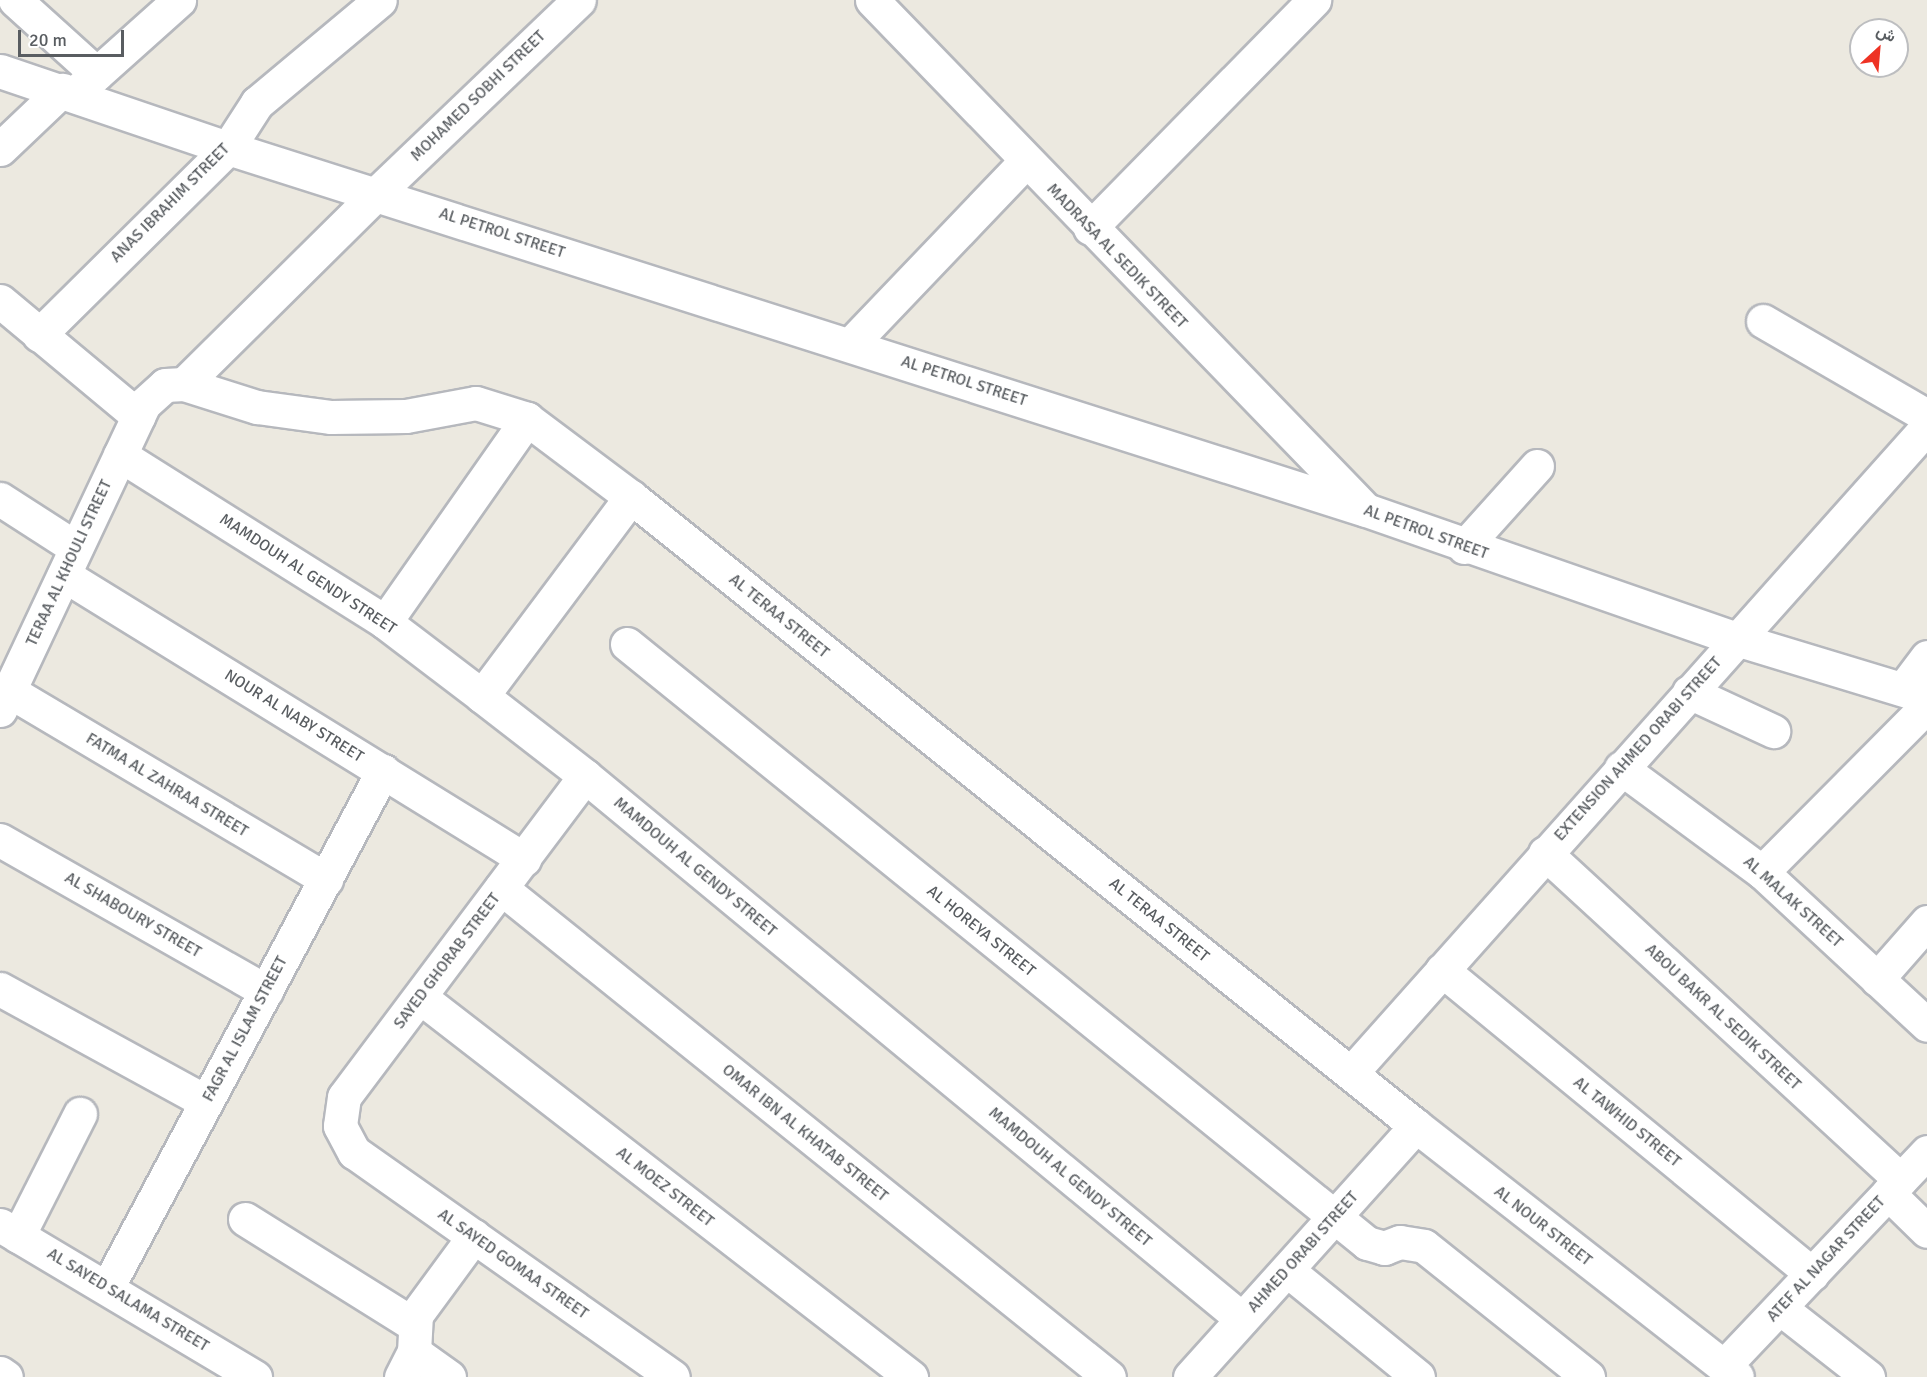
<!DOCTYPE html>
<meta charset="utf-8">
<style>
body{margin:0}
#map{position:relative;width:1927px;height:1377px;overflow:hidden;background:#ece9e0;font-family:Signika,Vazirmatn,sans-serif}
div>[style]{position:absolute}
.roads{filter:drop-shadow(2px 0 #b6b8bd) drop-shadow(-2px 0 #b6b8bd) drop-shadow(0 2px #b6b8bd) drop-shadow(0 -2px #b6b8bd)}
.minor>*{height:33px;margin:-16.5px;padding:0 16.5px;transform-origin:16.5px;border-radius:16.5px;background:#fff}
span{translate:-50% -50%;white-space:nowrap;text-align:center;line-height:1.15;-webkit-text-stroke:6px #fff;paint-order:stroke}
.street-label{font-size:16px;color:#595d61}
.north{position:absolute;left:1849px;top:18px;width:60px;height:60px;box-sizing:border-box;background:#fff;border:2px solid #bdbec0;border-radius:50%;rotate:26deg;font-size:16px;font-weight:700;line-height:24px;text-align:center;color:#595d61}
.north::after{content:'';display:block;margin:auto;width:21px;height:27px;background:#ee3224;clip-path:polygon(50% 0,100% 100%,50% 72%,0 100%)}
.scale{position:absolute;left:18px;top:30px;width:106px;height:27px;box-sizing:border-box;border:3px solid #595d61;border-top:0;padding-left:8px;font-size:18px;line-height:21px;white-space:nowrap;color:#595d61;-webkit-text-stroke:4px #fff;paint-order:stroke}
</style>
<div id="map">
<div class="roads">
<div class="minor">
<div style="left:15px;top:0;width:110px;rotate:42.1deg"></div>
<div style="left:872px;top:0;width:706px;rotate:45.92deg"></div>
<div style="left:0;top:71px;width:241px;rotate:18.7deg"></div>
<div style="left:228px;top:148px;width:1194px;rotate:17.65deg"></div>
<div style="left:1366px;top:510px;width:392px;rotate:19.2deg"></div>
<div style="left:1736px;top:639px;width:200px;rotate:16.9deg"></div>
<div style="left:74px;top:94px;width:141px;rotate:-41.8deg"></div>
<div style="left:0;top:149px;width:86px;rotate:-43.6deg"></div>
<div style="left:1090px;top:228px;width:320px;rotate:-45.5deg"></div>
<div style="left:0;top:301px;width:180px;rotate:39.8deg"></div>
<div style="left:1763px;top:321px;width:190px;rotate:30.1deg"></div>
<div style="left:39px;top:335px;width:266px;rotate:-44.7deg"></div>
<div style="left:228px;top:148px;width:54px;rotate:-57.2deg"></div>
<div style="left:257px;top:103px;width:160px;rotate:-39.9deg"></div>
<div style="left:850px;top:345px;width:253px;rotate:-46.3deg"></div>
<div style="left:184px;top:384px;width:272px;rotate:-44.7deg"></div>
<div style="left:377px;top:193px;width:279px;rotate:-43.7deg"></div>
<div style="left:120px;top:455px;width:313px;rotate:32.2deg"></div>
<div style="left:385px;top:622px;width:122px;rotate:37.3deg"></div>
<div style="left:482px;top:696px;width:130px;rotate:37.8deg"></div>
<div style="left:585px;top:776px;width:852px;rotate:39.57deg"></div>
<div style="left:0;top:499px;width:90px;rotate:32.8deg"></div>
<div style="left:1464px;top:547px;width:109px;rotate:-48deg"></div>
<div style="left:64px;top:575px;width:541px;rotate:31.69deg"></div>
<div style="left:385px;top:622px;width:248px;rotate:-55deg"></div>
<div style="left:627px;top:644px;width:952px;rotate:38.99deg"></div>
<div style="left:1367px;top:1243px;width:18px;rotate:16deg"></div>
<div style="left:1384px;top:1248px;width:17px;rotate:-21deg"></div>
<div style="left:1400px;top:1242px;width:24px;rotate:9deg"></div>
<div style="left:1424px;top:1246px;width:210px;rotate:38.6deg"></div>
<div style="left:1903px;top:689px;width:40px;rotate:-53deg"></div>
<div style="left:9px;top:691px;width:369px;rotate:30.7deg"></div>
<div style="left:1689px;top:692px;width:93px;rotate:24.9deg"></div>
<div style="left:482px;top:696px;width:249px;rotate:-53.2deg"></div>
<div style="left:0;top:710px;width:338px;rotate:-64.8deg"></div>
<div style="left:144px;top:404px;width:28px;rotate:-42deg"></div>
<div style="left:165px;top:385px;width:19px;rotate:-3deg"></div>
<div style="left:184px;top:384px;width:77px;rotate:17.5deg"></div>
<div style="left:257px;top:407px;width:75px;rotate:7.7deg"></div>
<div style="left:331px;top:417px;width:75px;rotate:-0.8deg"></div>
<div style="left:406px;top:416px;width:71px;rotate:-10.5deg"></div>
<div style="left:476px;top:403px;width:53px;rotate:17.4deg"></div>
<div style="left:527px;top:419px;width:130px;rotate:36.9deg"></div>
<div style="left:631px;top:497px;width:1006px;rotate:38.7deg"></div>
<div style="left:1416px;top:1126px;width:407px;rotate:38deg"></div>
<div style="left:1621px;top:768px;width:175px;rotate:36.4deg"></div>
<div style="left:1762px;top:872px;width:225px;rotate:42.8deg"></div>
<div style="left:585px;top:776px;width:401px;rotate:126.9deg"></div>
<div style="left:344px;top:1097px;width:29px;rotate:98deg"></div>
<div style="left:340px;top:1126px;width:30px;rotate:62deg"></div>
<div style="left:354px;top:1152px;width:390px;rotate:35.2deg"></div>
<div style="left:0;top:840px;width:306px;rotate:29.6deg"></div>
<div style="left:1545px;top:853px;width:483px;rotate:42.6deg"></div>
<div style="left:1762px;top:872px;width:234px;rotate:-45.2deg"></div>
<div style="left:501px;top:888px;width:780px;rotate:38.81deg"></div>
<div style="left:1442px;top:970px;width:479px;rotate:39.4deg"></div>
<div style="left:1877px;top:979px;width:76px;rotate:-48.7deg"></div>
<div style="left:0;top:989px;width:235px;rotate:28.7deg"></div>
<div style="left:420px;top:997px;width:621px;rotate:37.74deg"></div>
<div style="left:1351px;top:1073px;width:866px;rotate:-48.28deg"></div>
<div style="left:1888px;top:1193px;width:54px;rotate:44.3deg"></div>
<div style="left:245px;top:1219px;width:198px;rotate:32deg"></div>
<div style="left:0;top:1225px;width:297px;rotate:30.8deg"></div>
<div style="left:18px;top:1236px;width:137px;rotate:-63.1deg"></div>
<div style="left:1287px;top:1270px;width:169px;rotate:39.2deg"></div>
<div style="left:108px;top:1286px;width:584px;rotate:-61.9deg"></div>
<div style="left:1780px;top:1308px;width:112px;rotate:38.1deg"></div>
<div style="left:414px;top:1352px;width:43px;rotate:35.5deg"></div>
<div style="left:1724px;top:1366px;width:295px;rotate:-46.5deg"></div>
<div style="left:0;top:1373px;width:7px;rotate:34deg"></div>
<div style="left:401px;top:1377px;width:28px;rotate:-63deg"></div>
<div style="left:414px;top:1352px;width:37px;rotate:-87deg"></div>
<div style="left:416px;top:1315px;width:98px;rotate:-53.7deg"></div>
<div style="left:1190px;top:1377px;width:338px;rotate:-48deg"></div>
</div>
</div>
<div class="street-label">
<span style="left:478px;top:96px;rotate:-44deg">MOHAMED SOBHI STREET</span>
<span style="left:170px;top:203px;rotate:-45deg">ANAS IBRAHIM STREET</span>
<span style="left:502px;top:233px;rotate:18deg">AL PETROL STREET</span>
<span style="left:1117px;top:256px;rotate:46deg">MADRASA AL SEDIK STREET</span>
<span style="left:964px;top:381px;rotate:18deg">AL PETROL STREET</span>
<span style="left:1426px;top:532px;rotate:20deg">AL PETROL STREET</span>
<span style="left:69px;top:563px;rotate:-65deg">TERAA AL KHOULI STREET</span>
<span style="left:308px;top:574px;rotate:33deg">MAMDOUH AL GENDY STREET</span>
<span style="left:779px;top:616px;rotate:39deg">AL TERAA STREET</span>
<span style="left:294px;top:716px;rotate:32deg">NOUR AL NABY STREET</span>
<span style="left:1638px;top:749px;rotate:-48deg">EXTENSION AHMED ORABI STREET</span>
<span style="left:167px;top:785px;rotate:31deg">FATMA AL ZAHRAA STREET</span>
<span style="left:695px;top:867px;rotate:40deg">MAMDOUH AL GENDY STREET</span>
<span style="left:1793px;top:902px;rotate:42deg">AL MALAK STREET</span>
<span style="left:133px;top:915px;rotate:30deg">AL SHABOURY STREET</span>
<span style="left:1159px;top:920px;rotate:39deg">AL TERAA STREET</span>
<span style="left:981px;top:931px;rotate:39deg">AL HOREYA STREET</span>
<span style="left:447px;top:961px;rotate:-53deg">SAYED GHORAB STREET</span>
<span style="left:1723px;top:1017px;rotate:43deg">ABOU BAKR AL SEDIK STREET</span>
<span style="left:245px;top:1029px;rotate:-62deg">FAGR AL ISLAM STREET</span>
<span style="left:1627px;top:1122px;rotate:39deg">AL TAWHID STREET</span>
<span style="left:805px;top:1133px;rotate:39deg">OMAR IBN AL KHATAB STREET</span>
<span style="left:1070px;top:1177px;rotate:40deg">MAMDOUH AL GENDY STREET</span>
<span style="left:665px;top:1187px;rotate:38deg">AL MOEZ STREET</span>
<span style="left:1543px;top:1226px;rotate:38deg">AL NOUR STREET</span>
<span style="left:1303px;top:1252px;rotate:-48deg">AHMED ORABI STREET</span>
<span style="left:1826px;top:1259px;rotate:-47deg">ATEF AL NAGAR STREET</span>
<span style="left:513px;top:1264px;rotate:35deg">AL SAYED GOMAA STREET</span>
<span style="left:128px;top:1300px;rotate:31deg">AL SAYED SALAMA STREET</span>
</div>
<div class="north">ش</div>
<div class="scale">20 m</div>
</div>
